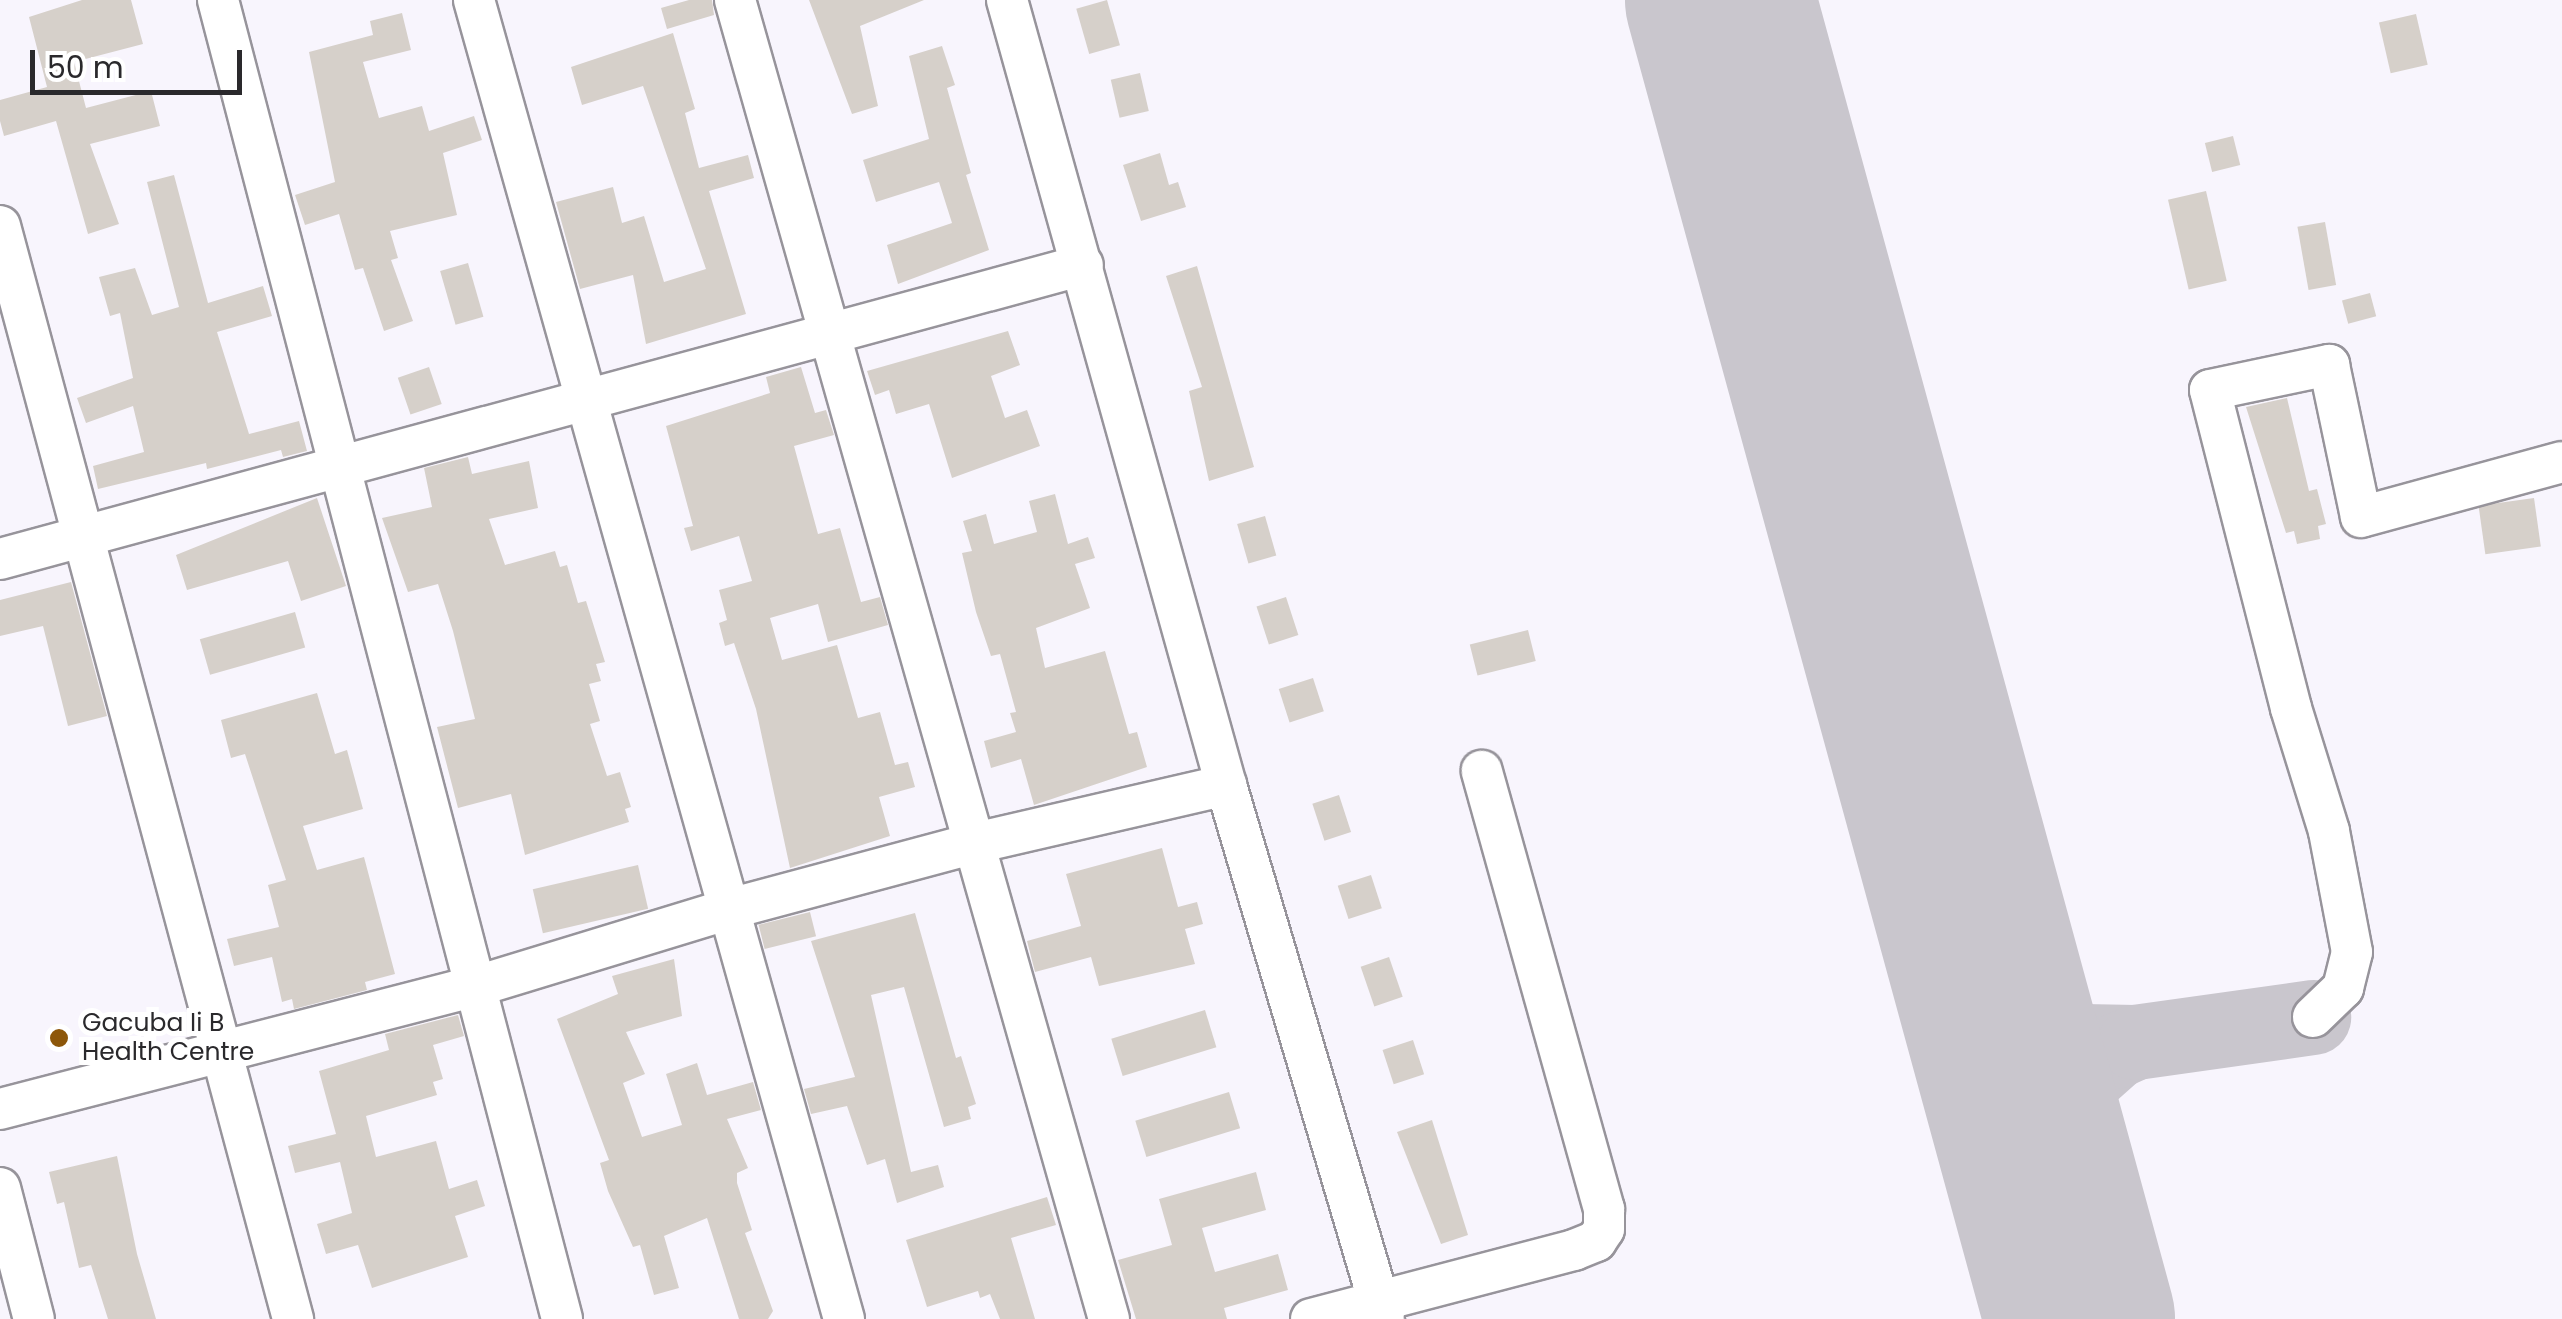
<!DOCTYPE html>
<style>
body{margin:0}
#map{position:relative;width:2562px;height:1319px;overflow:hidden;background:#f8f5fd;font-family:Poppins,sans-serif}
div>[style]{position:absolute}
.taxiway>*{height:75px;margin:-37.5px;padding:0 37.5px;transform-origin:37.5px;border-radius:37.5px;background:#c9c6cd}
.runway>*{height:190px;margin:-95px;padding:0 95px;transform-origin:95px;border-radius:95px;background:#c9c6cd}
.building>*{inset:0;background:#d6d0ca;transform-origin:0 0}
.roads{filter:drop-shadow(2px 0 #97949b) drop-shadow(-2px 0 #97949b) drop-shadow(0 2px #97949b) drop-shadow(0 -2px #97949b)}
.minor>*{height:40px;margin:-20px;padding:0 20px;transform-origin:20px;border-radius:20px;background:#fff}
.dots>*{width:28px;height:28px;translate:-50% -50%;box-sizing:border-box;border:5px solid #fff;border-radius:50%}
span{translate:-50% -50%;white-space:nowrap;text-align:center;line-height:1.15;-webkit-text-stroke:10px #fff;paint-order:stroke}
.poi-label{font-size:25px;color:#2a292c}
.left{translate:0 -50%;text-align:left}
.scale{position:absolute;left:30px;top:50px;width:212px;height:45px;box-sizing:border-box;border:5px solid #2a292c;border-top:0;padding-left:12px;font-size:30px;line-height:35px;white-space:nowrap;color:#2a292c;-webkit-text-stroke:8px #fff;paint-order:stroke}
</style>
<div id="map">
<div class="taxiway">
<div style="left:1976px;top:935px;width:76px;rotate:61.8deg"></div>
<div style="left:2012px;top:1002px;width:28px;rotate:39deg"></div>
<div style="left:2034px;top:1020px;width:53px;rotate:23.2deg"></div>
<div style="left:2083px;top:1041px;width:52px;rotate:1.1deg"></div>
<div style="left:2049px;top:1205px;width:91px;rotate:-82.4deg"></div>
<div style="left:2061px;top:1115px;width:35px;rotate:-61deg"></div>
<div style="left:2078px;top:1084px;width:50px;rotate:-41.7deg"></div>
<div style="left:2115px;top:1051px;width:22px;rotate:-24deg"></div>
<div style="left:2135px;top:1042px;width:180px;rotate:-8deg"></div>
</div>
<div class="runway">
<div style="left:1720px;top:0;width:1367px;rotate:74.73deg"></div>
</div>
<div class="building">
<div style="clip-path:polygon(82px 0,131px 0,143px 44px,74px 62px,86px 108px,151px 91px,160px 126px,90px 144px,119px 224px,88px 234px,56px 121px,4px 136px,0 121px,0 100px,47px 87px,29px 17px)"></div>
<div style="clip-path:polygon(689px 0,712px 0,714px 15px,667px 29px,661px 8px)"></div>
<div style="clip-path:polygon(809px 0,924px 0,860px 26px,878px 106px,852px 114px)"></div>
<div style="left:1107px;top:0;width:47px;height:32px;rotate:74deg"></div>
<div style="clip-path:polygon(402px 13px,411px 50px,363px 62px,379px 118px,422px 106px,429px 131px,474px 116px,482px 140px,443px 153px,457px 215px,390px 231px,398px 258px,391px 260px,413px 321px,384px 331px,363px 268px,355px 270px,339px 214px,305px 225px,295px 195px,335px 182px,309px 52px,373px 35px,370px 21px)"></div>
<div style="left:2416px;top:14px;width:52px;height:38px;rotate:77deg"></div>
<div style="clip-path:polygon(673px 33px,695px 109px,685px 113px,699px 168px,748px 155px,754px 178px,709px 191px,746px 314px,646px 344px,633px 275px,580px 289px,556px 202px,613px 187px,622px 223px,644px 216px,664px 282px,706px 269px,643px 86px,582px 105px,571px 67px)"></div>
<div style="clip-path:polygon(942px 46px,955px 85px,947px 88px,971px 173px,966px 175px,989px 250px,898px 284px,887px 245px,952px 223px,939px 182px,876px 202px,863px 160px,929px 139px,909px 56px)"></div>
<div style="left:1140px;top:73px;width:39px;height:30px;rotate:77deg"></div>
<div style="left:2233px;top:136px;width:30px;height:29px;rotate:76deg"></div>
<div style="clip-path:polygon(1160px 153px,1169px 185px,1178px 182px,1186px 207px,1141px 221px,1123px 165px)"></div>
<div style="clip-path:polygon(174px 175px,208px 303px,263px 286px,272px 316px,217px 332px,249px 434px,299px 421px,307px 451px,283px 457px,281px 450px,207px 469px,206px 463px,98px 489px,93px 466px,144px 452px,133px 406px,86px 423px,77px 398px,133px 378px,120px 313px,110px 316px,99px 277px,135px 268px,152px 315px,179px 307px,147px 182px)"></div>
<div style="left:2206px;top:191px;width:92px;height:39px;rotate:77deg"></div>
<div style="left:2325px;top:222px;width:64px;height:28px;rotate:80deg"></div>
<div style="left:468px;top:263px;width:56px;height:29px;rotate:74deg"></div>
<div style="clip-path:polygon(1197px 266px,1254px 467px,1209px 481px,1189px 391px,1202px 387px,1166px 276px)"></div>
<div style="left:2370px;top:293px;width:24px;height:29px;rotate:75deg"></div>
<div style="clip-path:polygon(1008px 331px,1020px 365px,991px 376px,1005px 418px,1027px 410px,1040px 446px,952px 478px,929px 404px,896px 414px,889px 390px,875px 395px,867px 371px)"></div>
<div style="left:429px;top:367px;width:39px;height:33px;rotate:71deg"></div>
<div style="clip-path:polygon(801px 367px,815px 413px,826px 410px,834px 435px,794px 446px,818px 534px,840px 528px,861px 602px,880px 597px,888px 625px,828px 642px,818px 604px,770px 618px,782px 660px,837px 645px,858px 718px,880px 712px,895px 765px,908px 762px,915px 787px,879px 797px,890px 836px,790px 868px,756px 709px,734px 643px,725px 646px,719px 623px,727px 620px,719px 590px,752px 581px,739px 536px,691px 551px,684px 528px,693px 526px,666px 426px,770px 393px,766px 377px)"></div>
<div style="clip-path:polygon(2287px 398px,2309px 491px,2317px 489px,2326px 524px,2318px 526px,2320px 539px,2297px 544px,2294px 531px,2286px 533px,2246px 407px)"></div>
<div style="clip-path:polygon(468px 457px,472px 474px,529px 461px,538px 508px,489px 519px,505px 565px,555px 551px,560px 567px,567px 565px,578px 603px,586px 601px,605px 662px,596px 664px,601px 681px,589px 684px,600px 721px,590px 724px,607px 776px,620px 772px,631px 807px,625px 809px,629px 822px,525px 855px,511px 794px,458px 808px,437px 727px,475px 719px,453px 631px,438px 584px,408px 592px,382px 518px,432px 507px,424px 468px)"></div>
<div style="clip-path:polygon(1055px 494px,1068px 544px,1088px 537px,1095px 558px,1075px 564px,1090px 608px,1036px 628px,1045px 668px,1105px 651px,1129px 734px,1137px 732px,1147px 767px,1034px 805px,1021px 759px,991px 768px,984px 741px,1016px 732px,1010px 713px,1016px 712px,1000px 654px,991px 656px,976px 612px,962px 553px,972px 551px,963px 521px,986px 514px,994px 544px,1037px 532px,1029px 501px)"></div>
<div style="clip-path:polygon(317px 498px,346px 586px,301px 601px,288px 561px,187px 590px,176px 555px)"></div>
<div style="left:2534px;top:498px;width:49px;height:56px;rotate:82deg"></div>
<div style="left:1265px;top:516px;width:41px;height:29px;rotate:74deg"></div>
<div style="clip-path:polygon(71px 582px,107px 716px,68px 726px,43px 626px,0 636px,0 600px)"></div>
<div style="left:1286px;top:597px;width:40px;height:31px;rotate:72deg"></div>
<div style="left:295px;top:612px;width:37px;height:99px;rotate:74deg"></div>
<div style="left:1528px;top:630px;width:32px;height:60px;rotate:76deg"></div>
<div style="left:1313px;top:678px;width:35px;height:36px;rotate:72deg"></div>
<div style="clip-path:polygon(317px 693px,335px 754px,347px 750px,363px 809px,303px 826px,317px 870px,364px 857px,395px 974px,365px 982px,367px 990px,294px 1009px,292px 999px,282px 1002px,272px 957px,234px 966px,227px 939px,279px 927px,268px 885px,286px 880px,245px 754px,231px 758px,221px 720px)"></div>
<div style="left:1339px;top:795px;width:39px;height:28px;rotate:72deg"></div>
<div style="clip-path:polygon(1162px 848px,1178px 907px,1197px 902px,1203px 924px,1185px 929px,1195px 964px,1099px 986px,1091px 957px,1035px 972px,1027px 941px,1081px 926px,1066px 874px)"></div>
<div style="left:638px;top:865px;width:45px;height:108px;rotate:77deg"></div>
<div style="left:1371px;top:875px;width:35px;height:35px;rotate:72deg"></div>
<div style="left:810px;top:912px;width:25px;height:53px;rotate:76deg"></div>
<div style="clip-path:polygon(915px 913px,956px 1058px,961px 1056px,976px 1104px,968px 1107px,971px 1119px,944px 1127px,904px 987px,871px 995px,911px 1172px,938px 1165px,944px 1187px,897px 1203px,885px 1159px,867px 1165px,847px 1106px,811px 1114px,804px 1089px,855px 1077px,811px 941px)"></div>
<div style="left:1389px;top:957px;width:42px;height:30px;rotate:71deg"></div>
<div style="clip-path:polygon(674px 959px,682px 1016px,626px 1032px,645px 1074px,623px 1083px,642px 1137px,682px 1125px,666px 1074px,697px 1063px,707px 1095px,753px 1082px,761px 1110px,727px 1119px,748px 1168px,737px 1173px,737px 1183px,752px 1230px,745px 1233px,773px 1311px,768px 1319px,739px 1319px,707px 1218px,664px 1236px,679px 1288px,654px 1295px,640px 1245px,633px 1247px,608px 1191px,600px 1163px,609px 1160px,557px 1019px,618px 994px,612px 976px)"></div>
<div style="left:1205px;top:1010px;width:39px;height:98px;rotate:73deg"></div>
<div style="clip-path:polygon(458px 1015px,464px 1036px,433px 1045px,443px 1079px,433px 1082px,437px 1095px,366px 1116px,376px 1157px,436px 1141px,449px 1189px,477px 1180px,485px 1206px,455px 1216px,468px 1257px,372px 1288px,358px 1245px,326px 1254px,317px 1224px,352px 1213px,340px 1162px,295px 1173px,288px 1146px,336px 1134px,319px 1071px,389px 1050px,385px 1034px)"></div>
<div style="left:1413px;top:1040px;width:36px;height:32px;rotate:72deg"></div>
<div style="left:1229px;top:1092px;width:38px;height:98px;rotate:73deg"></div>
<div style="clip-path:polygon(1432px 1120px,1468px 1235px,1441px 1244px,1397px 1132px)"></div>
<div style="clip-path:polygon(117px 1156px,137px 1254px,156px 1319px,108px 1319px,91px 1265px,79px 1268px,64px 1202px,57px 1204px,49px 1172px)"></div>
<div style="clip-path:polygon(1256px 1172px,1266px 1210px,1202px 1228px,1215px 1272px,1278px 1254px,1288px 1290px,1224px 1308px,1227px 1319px,1136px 1319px,1118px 1260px,1172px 1245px,1159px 1199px)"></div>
<div style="clip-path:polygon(1047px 1197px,1056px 1225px,1011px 1238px,1035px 1319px,1000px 1319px,990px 1294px,980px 1298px,978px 1291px,927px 1307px,906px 1240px)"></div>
</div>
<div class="roads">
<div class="minor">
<div style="left:218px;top:0;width:1363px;rotate:75.38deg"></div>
<div style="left:474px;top:0;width:1370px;rotate:74.33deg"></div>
<div style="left:735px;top:0;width:1371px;rotate:74.17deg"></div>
<div style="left:1007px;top:0;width:815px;rotate:74.41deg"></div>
<div style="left:1226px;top:785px;width:557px;rotate:73.52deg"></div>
<div style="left:0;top:226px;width:1132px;rotate:74.99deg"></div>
<div style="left:0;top:559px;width:1122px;rotate:-15.19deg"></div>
<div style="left:2313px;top:1017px;width:42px;rotate:-44deg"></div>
<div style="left:2343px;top:988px;width:37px;rotate:-76deg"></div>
<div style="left:2352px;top:952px;width:123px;rotate:-100.8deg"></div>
<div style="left:2329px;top:831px;width:129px;rotate:-107.2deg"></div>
<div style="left:2291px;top:708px;width:328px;rotate:-104.3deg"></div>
<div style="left:2210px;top:390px;width:122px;rotate:-11.9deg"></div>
<div style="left:2329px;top:365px;width:155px;rotate:78.1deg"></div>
<div style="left:2361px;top:517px;width:208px;rotate:-15.3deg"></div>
<div style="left:0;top:1109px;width:493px;rotate:-14.5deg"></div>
<div style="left:477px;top:986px;width:264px;rotate:-17deg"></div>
<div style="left:729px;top:909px;width:251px;rotate:-15deg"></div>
<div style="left:971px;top:844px;width:262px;rotate:-13deg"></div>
<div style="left:0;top:1188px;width:135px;rotate:75.5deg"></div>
<div style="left:1311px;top:1319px;width:272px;rotate:-14.7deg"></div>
<div style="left:1574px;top:1250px;width:24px;rotate:-22deg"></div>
<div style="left:1596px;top:1241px;width:14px;rotate:-56deg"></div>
<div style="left:1604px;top:1229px;width:20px;rotate:-90deg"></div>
<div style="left:1604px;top:1209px;width:455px;rotate:-105.6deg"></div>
</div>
</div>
<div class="dots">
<div style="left:59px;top:1038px;background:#8d570a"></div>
</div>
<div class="poi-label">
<span class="left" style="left:82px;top:1038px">Gacuba Ii B<br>Health Centre</span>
</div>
<div class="scale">50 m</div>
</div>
